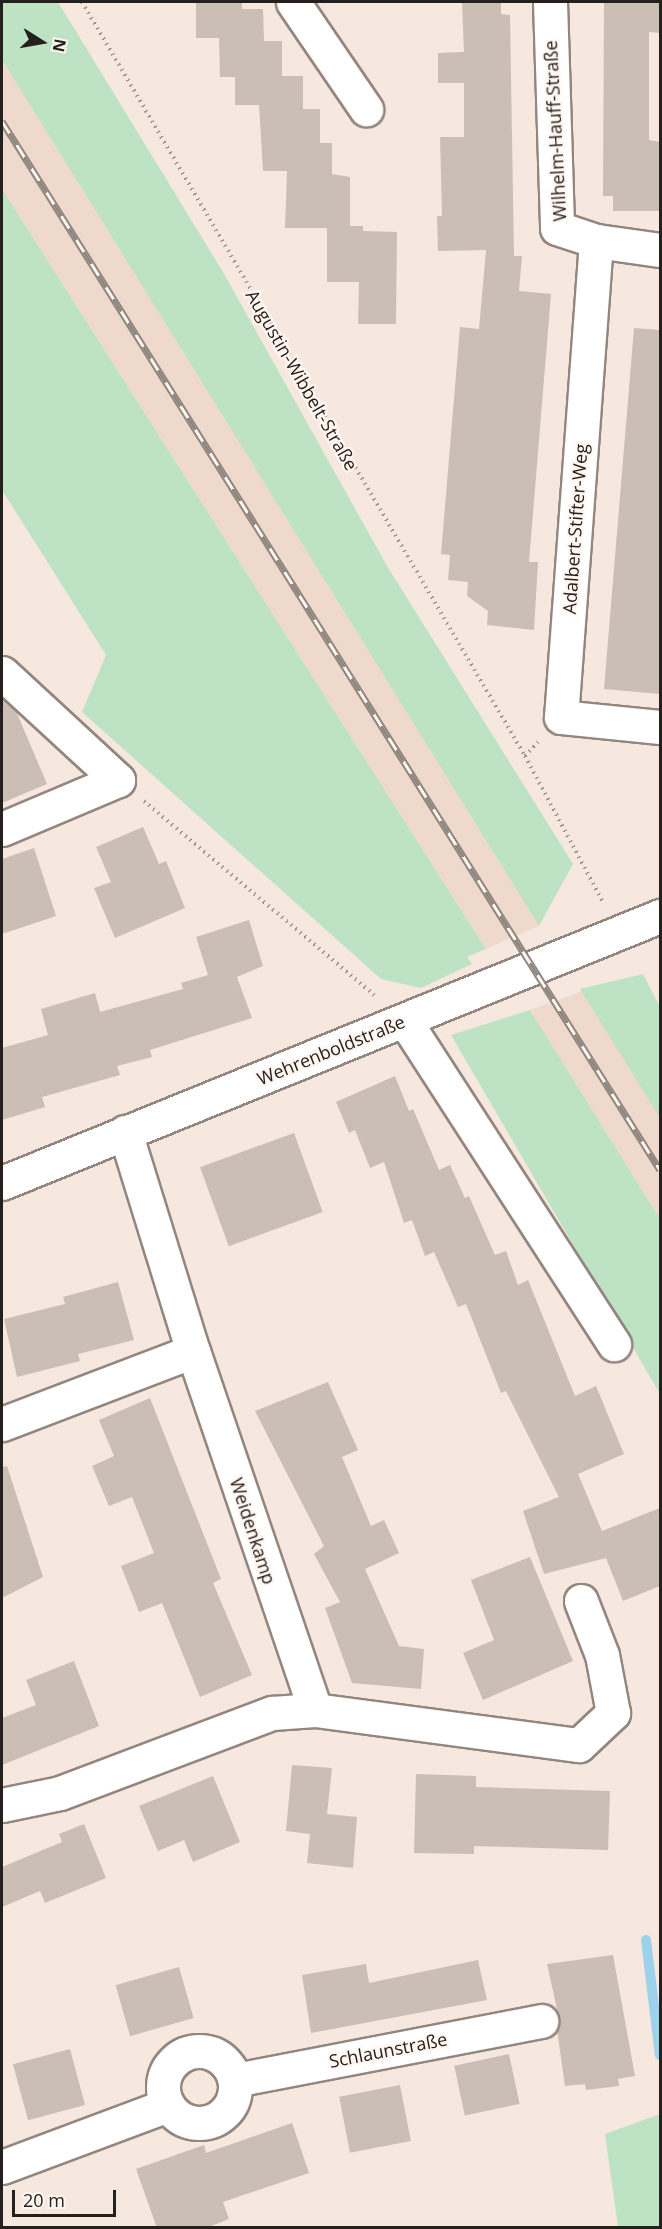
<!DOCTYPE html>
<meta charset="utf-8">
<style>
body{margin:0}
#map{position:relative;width:662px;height:2229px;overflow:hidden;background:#f6e8df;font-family:"Open Sans",sans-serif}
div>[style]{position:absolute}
.built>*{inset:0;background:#eed9cc}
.green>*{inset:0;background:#bee2c4}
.stream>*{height:10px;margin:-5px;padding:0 5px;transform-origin:5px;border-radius:5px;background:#9dd1ec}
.building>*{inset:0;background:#cbbeb5;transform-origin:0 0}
.path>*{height:4px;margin-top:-2px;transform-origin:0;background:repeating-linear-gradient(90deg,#9f958e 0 1.5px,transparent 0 6px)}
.roads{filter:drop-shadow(2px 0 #93867e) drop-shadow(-2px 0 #93867e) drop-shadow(0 2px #93867e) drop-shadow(0 -2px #93867e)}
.minor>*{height:33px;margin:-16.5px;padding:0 16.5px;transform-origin:16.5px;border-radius:16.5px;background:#fff}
.minor>.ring{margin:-16.5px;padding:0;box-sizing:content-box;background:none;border:33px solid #fff;border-radius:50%}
.rail>*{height:7px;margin-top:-3.5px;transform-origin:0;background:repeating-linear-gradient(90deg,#fff6f1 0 14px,#8f8680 0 28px);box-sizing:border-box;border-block:2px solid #8f8680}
span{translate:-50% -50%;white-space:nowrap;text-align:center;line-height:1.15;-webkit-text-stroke:4.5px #fff6f1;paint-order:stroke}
.street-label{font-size:18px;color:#25201d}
.frame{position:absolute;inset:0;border:3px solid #25201d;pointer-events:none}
.north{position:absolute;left:12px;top:12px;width:60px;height:60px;-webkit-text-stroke:4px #fff6f1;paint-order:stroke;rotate:101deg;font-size:16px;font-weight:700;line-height:24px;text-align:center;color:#25201d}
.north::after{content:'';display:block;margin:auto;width:21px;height:27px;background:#25201d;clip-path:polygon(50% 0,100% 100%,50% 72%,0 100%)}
.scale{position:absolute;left:12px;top:2190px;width:104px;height:27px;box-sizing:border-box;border:3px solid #25201d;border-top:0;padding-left:8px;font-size:18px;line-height:21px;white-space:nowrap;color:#25201d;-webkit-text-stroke:4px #fff6f1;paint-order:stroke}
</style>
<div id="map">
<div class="built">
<div style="clip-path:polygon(2px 60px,539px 926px,486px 949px,2px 189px)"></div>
<div style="clip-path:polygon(611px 981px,660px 1063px,660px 1219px,530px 1010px)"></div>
</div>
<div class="green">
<div style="clip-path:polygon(2px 2px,58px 2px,223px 272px,387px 566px,573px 864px,539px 926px,2px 60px)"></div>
<div style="clip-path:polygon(2px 189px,486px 949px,467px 957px,472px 964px,421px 988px,381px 979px,82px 712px,106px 655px,2px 490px)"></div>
<div style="clip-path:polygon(643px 974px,660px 1007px,660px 1118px,580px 989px)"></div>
<div style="clip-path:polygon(530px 1010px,660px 1219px,660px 1394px,451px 1035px)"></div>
<div style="clip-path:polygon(660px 2114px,660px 2227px,618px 2227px,605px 2134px)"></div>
</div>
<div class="stream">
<div style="left:646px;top:1940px;width:116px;rotate:83.1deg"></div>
</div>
<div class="building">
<div style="clip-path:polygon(196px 2px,242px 2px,242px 9px,263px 9px,264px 41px,282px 41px,282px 76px,303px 76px,303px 109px,320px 109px,320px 143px,332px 143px,332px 174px,350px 177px,350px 226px,363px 226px,363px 231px,397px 232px,396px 324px,358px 324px,359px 282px,327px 282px,327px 228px,285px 228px,287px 171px,263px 171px,259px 105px,235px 105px,235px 77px,220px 77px,219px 38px,196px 38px)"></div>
<div style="clip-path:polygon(462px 2px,501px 2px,501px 14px,510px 15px,514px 256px,522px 256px,519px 291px,551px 294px,529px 562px,538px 562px,534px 630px,487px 625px,488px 611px,467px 596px,468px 582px,448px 580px,450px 555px,441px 554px,460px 327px,479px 329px,486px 250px,438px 251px,437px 216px,442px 216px,440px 137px,464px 137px,464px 83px,438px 83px,438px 53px,464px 52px)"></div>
<div style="clip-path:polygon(604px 2px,660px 2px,660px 33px,649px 32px,649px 140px,660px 142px,660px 211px,613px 211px,613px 196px,603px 196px)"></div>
<div style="clip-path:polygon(634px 328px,660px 330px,660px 694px,604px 689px)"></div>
<div style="clip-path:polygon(2px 698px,16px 711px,47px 784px,2px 803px)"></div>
<div style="clip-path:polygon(143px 827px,159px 864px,166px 861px,185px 908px,115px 938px,94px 888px,111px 882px,96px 847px)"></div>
<div style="clip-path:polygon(34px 848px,56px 916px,2px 934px,2px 859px)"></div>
<div style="clip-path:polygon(249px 920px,263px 966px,237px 977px,252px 1018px,150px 1050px,152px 1057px,117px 1066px,120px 1075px,42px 1097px,45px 1107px,2px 1120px,2px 1048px,48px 1035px,41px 1009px,95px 993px,100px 1012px,183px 989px,181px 983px,208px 975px,196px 937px)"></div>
<div style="clip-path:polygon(395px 1076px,409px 1111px,413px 1109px,439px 1170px,450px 1165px,465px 1198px,469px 1196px,495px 1255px,506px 1251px,518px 1285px,528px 1280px,575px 1396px,596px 1386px,624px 1454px,578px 1474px,602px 1531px,660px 1508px,660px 1586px,623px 1601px,606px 1558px,544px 1574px,523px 1511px,559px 1497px,506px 1391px,501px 1393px,466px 1304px,458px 1307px,434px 1252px,425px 1256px,412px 1220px,404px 1223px,384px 1162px,370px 1168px,355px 1130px,349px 1133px,336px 1102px)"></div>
<div style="left:294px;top:1133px;width:84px;height:100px;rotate:70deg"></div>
<div style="clip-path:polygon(118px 1282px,134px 1340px,78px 1354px,80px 1361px,17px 1377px,4px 1319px,65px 1304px,63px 1297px)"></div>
<div style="clip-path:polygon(328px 1382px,358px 1450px,342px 1457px,371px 1526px,384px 1520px,399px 1553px,365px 1569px,399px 1646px,424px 1649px,421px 1689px,352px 1683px,325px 1608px,340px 1602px,314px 1554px,324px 1546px,255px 1411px)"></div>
<div style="clip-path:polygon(150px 1398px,221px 1579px,213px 1583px,252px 1675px,200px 1697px,162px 1603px,139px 1612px,121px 1566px,154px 1553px,132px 1497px,109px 1506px,92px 1466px,114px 1456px,99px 1420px)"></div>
<div style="clip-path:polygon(7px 1466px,43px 1577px,2px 1598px,2px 1467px)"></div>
<div style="clip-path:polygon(530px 1557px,573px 1661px,483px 1700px,463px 1653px,494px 1640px,471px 1580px)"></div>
<div style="clip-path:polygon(74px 1661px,99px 1726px,2px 1765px,2px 1718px,36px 1705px,26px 1680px)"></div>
<div style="clip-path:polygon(292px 1765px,332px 1768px,327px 1814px,357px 1817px,353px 1868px,307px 1863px,310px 1834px,286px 1831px)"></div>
<div style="clip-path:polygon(416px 1774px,476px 1776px,476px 1787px,610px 1791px,608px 1850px,474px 1846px,474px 1854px,414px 1853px)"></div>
<div style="clip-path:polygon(213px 1776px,240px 1842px,193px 1862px,184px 1840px,158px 1851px,139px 1806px)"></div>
<div style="clip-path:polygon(84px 1824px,106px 1878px,45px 1903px,40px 1891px,2px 1907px,2px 1867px,62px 1842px,59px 1834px)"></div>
<div style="clip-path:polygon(613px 1955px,635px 2076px,618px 2079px,619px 2086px,586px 2090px,585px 2084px,565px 2086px,557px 2030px,559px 2018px,547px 1964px)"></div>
<div style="clip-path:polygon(478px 1960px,487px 2000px,311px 2033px,302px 1975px,366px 1964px,369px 1983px)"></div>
<div style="left:179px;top:1967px;width:53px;height:66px;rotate:74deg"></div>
<div style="left:70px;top:2049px;width:58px;height:59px;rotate:75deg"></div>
<div style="left:509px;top:2054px;width:51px;height:56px;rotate:78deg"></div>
<div style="left:400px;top:2085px;width:57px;height:62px;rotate:79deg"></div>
<div style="clip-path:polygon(292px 2123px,309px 2173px,223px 2202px,229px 2219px,206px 2228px,157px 2228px,136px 2169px,204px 2145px,206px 2153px)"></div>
</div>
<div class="path">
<div style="left:82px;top:2px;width:875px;rotate:59.56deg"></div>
<div style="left:525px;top:756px;width:166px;rotate:61.9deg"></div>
<div style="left:525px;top:756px;width:19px;rotate:-47deg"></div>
<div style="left:144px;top:801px;width:301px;rotate:40.1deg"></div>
</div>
<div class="roads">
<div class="minor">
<div style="left:293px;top:2px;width:130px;rotate:55.7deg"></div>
<div style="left:550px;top:2px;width:226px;rotate:88.2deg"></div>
<div style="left:557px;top:228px;width:41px;rotate:18.4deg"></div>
<div style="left:596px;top:241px;width:65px;rotate:8deg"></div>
<div style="left:596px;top:241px;width:477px;rotate:94.2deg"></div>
<div style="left:561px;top:717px;width:100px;rotate:5.8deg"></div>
<div style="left:2px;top:673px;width:158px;rotate:42.7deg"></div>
<div style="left:118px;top:780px;width:126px;rotate:157.1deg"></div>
<div style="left:405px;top:1021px;width:385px;rotate:57.1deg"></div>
<div style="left:125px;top:1132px;width:229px;rotate:72.8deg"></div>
<div style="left:193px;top:1351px;width:379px;rotate:71.2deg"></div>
<div style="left:2px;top:1183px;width:710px;rotate:-22.09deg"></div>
<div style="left:2px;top:1424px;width:204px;rotate:-20.9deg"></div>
<div style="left:2px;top:1805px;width:59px;rotate:-11.7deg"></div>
<div style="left:60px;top:1793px;width:227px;rotate:-20.7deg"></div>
<div style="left:272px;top:1713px;width:43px;rotate:-4deg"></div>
<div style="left:315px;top:1710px;width:266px;rotate:7.6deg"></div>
<div style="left:579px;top:1745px;width:47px;rotate:-43.3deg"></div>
<div style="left:613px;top:1713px;width:59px;rotate:-100.7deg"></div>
<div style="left:602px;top:1655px;width:58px;rotate:-111.3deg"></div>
<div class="ring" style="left:163px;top:2051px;width:39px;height:39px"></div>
<div style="left:235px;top:2080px;width:312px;rotate:-10.9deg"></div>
<div style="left:2px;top:2167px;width:177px;rotate:-20.5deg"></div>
</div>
</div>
<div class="rail">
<div style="left:2px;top:121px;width:1238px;rotate:57.9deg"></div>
</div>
<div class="street-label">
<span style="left:555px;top:131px;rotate:-93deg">Wilhelm-Hauff-Straße</span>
<span style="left:302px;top:380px;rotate:60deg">Augustin-Wibbelt-Straße</span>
<span style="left:575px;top:529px;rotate:-86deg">Adalbert-Stifter-Weg</span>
<span style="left:331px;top:1050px;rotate:-22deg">Wehrenboldstraße</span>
<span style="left:253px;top:1531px;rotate:72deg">Weidenkamp</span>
<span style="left:388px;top:2050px;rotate:-11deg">Schlaunstraße</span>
</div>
<div class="frame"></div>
<div class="north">N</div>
<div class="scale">20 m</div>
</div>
